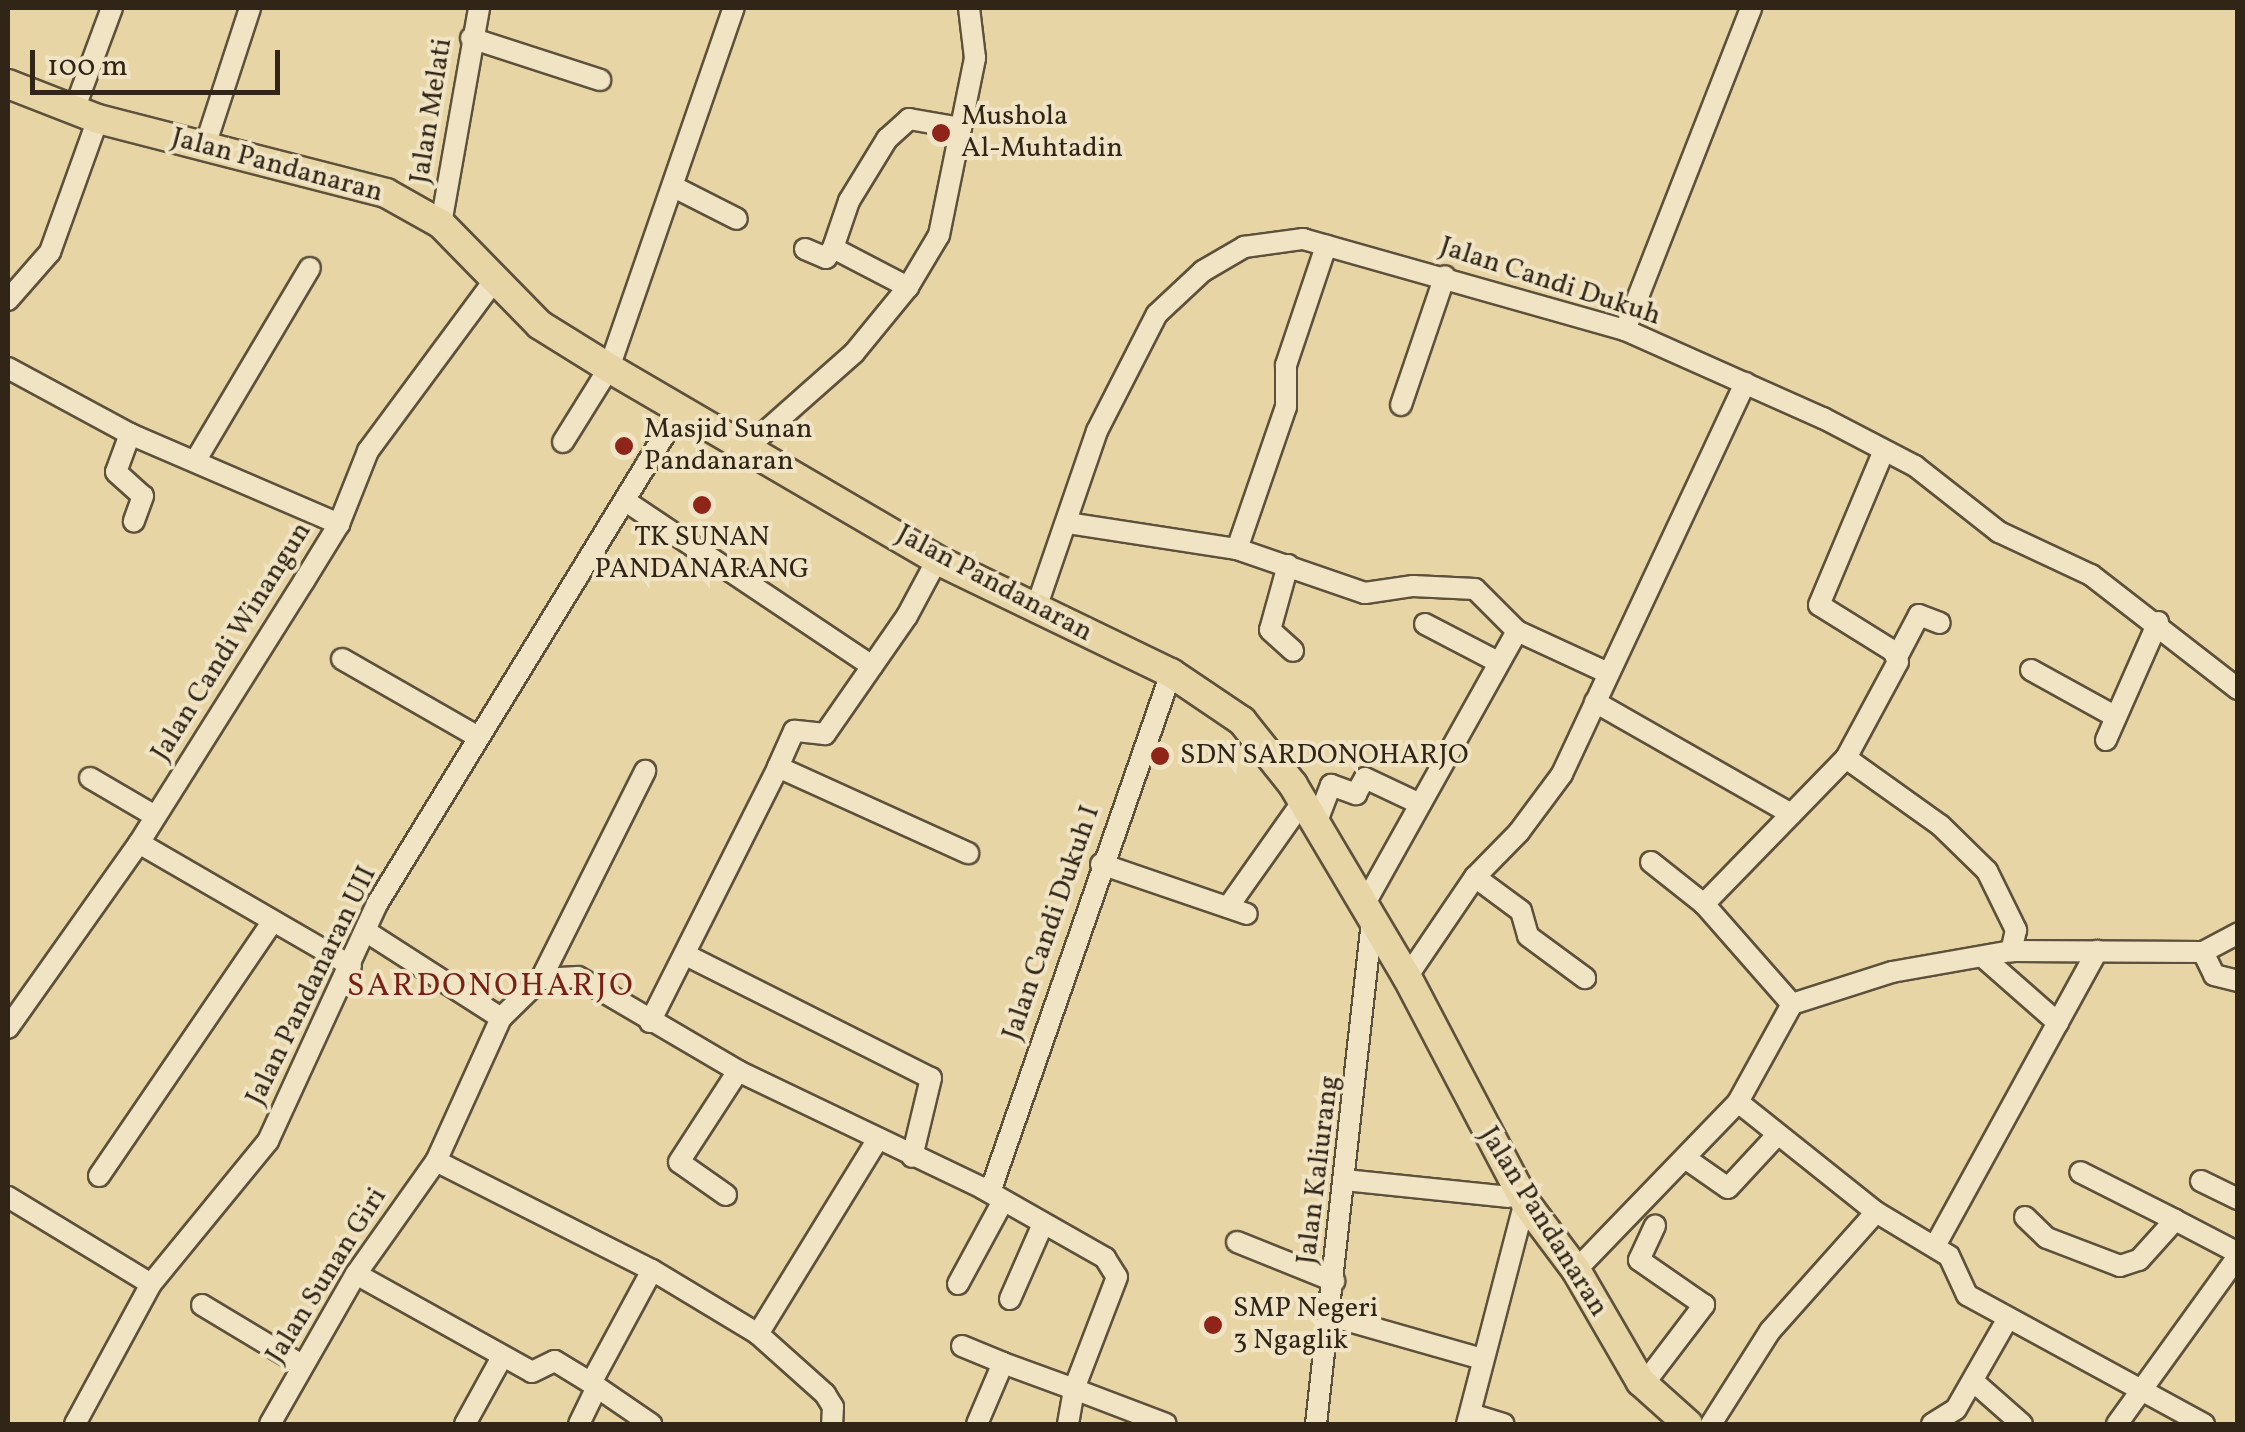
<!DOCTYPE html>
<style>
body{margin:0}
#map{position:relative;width:2245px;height:1432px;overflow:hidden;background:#e8d5a6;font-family:Vollkorn,serif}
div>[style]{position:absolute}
.roads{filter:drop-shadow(2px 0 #5e513b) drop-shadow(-2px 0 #5e513b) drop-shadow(0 2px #5e513b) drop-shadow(0 -2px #5e513b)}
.minor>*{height:20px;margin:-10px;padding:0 10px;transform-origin:10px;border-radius:10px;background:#f0e4c5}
.major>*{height:28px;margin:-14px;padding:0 14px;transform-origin:14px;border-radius:14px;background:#e8d5a6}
.dots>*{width:28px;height:28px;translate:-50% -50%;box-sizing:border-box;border:5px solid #f0e4c5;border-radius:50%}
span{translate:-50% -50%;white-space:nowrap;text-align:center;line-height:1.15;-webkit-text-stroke:8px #f0e4c5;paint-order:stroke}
.street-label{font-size:28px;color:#302517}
.poi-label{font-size:28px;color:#302517}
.left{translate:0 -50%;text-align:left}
.quarter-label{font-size:32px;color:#7a1f14;letter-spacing:2.5px}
.frame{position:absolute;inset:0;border:10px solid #302517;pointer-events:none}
.scale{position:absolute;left:30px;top:50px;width:250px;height:45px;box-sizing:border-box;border:5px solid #302517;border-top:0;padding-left:12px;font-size:30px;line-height:35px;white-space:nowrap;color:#302517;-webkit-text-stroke:8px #f0e4c5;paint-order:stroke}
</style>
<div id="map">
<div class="roads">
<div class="minor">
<div style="left:471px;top:38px;width:136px;rotate:18deg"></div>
<div style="left:74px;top:110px;width:109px;rotate:-69.6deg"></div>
<div style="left:205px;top:146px;width:145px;rotate:-71.9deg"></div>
<div style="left:676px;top:188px;width:68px;rotate:26.9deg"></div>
<div style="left:441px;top:224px;width:219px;rotate:-80deg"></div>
<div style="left:833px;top:248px;width:50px;rotate:-71.2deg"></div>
<div style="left:849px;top:201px;width:73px;rotate:-58.5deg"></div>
<div style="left:887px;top:139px;width:30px;rotate:-42deg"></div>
<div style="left:909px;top:119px;width:53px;rotate:9.8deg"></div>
<div style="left:805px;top:249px;width:23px;rotate:23deg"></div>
<div style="left:826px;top:258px;width:12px;rotate:-55deg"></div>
<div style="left:833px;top:248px;width:85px;rotate:27.5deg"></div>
<div style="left:8px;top:300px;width:64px;rotate:-48.8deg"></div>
<div style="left:50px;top:252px;width:141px;rotate:-70.2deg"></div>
<div style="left:1625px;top:330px;width:346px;rotate:-68.6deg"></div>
<div style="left:8px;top:368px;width:139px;rotate:28.4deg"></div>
<div style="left:130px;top:434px;width:228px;rotate:23.3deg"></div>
<div style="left:1401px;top:405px;width:136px;rotate:-71.2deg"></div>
<div style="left:130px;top:434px;width:40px;rotate:110.2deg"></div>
<div style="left:116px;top:472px;width:36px;rotate:42deg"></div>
<div style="left:143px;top:496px;width:27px;rotate:110deg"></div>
<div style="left:563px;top:442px;width:87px;rotate:-58.1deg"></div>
<div style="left:609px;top:368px;width:381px;rotate:-70.9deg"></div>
<div style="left:749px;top:446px;width:140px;rotate:-41.5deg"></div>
<div style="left:854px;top:353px;width:85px;rotate:-50.7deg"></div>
<div style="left:908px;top:287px;width:61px;rotate:-59.2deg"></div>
<div style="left:939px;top:235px;width:181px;rotate:-78.5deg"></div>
<div style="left:975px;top:58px;width:50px;rotate:-96.8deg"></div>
<div style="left:197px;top:458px;width:221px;rotate:-59.3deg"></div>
<div style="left:627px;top:502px;width:295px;rotate:33.8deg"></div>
<div style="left:1067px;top:523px;width:172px;rotate:8.7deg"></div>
<div style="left:1237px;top:549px;width:135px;rotate:19deg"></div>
<div style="left:1365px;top:593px;width:49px;rotate:-8.3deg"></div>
<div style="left:1413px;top:586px;width:62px;rotate:2.8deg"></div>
<div style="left:1475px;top:589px;width:59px;rotate:45deg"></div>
<div style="left:1517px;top:631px;width:100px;rotate:24.8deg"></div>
<div style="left:1237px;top:549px;width:150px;rotate:-71deg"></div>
<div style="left:1286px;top:407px;width:42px;rotate:-90deg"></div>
<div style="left:1286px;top:365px;width:126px;rotate:-71.4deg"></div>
<div style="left:937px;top:560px;width:64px;rotate:118.2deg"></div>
<div style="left:907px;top:616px;width:144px;rotate:124.8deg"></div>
<div style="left:825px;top:734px;width:31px;rotate:-174deg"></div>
<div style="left:794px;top:731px;width:39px;rotate:114deg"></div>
<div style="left:778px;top:767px;width:209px;rotate:24.4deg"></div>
<div style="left:1288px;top:565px;width:67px;rotate:105.5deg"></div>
<div style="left:1270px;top:630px;width:31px;rotate:42deg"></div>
<div style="left:1035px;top:611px;width:190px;rotate:-71deg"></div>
<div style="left:1097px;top:431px;width:131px;rotate:-62.9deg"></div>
<div style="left:1157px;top:314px;width:63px;rotate:-43.1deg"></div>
<div style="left:1203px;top:271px;width:48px;rotate:-30.3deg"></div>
<div style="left:1244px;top:247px;width:60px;rotate:-7.7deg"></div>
<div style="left:1303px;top:239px;width:335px;rotate:15.8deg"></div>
<div style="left:1625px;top:330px;width:217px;rotate:24deg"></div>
<div style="left:1823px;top:418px;width:104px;rotate:27.6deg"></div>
<div style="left:1915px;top:466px;width:107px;rotate:38.2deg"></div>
<div style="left:1999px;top:532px;width:102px;rotate:25.1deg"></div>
<div style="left:2091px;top:575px;width:186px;rotate:37.8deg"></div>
<div style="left:1425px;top:624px;width:82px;rotate:27.5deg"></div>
<div style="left:1898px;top:655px;width:45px;rotate:-62.3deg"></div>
<div style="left:1919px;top:615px;width:22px;rotate:21deg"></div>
<div style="left:342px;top:659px;width:157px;rotate:29.8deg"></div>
<div style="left:2031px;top:670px;width:97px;rotate:28.9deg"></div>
<div style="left:1595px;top:702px;width:226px;rotate:29.7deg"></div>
<div style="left:2106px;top:740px;width:129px;rotate:-66.2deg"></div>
<div style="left:1846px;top:758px;width:115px;rotate:35.5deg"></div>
<div style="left:1940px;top:825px;width:66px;rotate:44.4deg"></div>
<div style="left:1987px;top:871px;width:66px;rotate:63.8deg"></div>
<div style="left:2016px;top:930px;width:22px;rotate:103deg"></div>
<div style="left:90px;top:778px;width:75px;rotate:30.3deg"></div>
<div style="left:1316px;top:824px;width:42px;rotate:-69deg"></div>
<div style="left:1331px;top:785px;width:27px;rotate:20deg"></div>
<div style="left:1356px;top:794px;width:18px;rotate:-61deg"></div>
<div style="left:1365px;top:778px;width:61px;rotate:25.3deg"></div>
<div style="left:139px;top:843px;width:245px;rotate:30.1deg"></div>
<div style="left:1651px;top:862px;width:68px;rotate:38.4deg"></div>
<div style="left:1704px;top:904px;width:133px;rotate:48.7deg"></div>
<div style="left:1101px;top:864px;width:154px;rotate:18.9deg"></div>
<div style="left:1475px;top:877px;width:57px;rotate:36.5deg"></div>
<div style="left:1521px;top:911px;width:26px;rotate:74deg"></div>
<div style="left:1528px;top:936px;width:71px;rotate:36.4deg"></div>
<div style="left:1704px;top:904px;width:204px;rotate:-45.8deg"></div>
<div style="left:1846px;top:758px;width:109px;rotate:-61.6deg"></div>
<div style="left:1898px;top:662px;width:12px;rotate:-114deg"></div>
<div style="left:1893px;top:651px;width:87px;rotate:-148.1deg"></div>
<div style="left:1819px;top:605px;width:165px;rotate:-67.2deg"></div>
<div style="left:1364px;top:905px;width:314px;rotate:-60.8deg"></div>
<div style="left:1228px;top:907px;width:130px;rotate:-54.7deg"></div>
<div style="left:367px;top:932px;width:159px;rotate:32.7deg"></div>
<div style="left:501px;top:1018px;width:56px;rotate:-44.3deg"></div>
<div style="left:541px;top:979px;width:37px;rotate:-3deg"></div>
<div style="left:578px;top:977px;width:186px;rotate:30.4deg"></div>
<div style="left:738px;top:1071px;width:271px;rotate:25.6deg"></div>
<div style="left:982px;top:1188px;width:142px;rotate:29.6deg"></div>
<div style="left:1105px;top:1258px;width:22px;rotate:58deg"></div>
<div style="left:1117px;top:1277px;width:120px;rotate:111deg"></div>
<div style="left:1074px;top:1389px;width:76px;rotate:-159.9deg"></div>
<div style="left:1003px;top:1363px;width:66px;rotate:113.1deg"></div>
<div style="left:2203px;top:952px;width:25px;rotate:64deg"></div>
<div style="left:2214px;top:975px;width:25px;rotate:14deg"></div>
<div style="left:686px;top:955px;width:274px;rotate:26.7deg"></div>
<div style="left:931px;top:1078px;width:81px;rotate:103.5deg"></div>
<div style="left:1983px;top:957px;width:100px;rotate:41.3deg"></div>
<div style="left:1407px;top:977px;width:121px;rotate:-55.8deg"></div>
<div style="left:1475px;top:877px;width:63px;rotate:-45.6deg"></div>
<div style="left:1519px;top:832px;width:72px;rotate:-53.4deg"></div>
<div style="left:1562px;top:774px;width:432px;rotate:-64.9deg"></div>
<div style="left:541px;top:979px;width:233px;rotate:-63.4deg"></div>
<div style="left:501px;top:1018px;width:157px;rotate:114.4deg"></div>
<div style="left:436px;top:1161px;width:242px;rotate:26.8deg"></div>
<div style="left:652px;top:1270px;width:124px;rotate:31.1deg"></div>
<div style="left:758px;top:1334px;width:90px;rotate:41.8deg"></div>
<div style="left:825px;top:1394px;width:15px;rotate:58deg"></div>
<div style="left:833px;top:1407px;width:17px;rotate:93deg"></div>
<div style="left:650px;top:1022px;width:285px;rotate:-63.3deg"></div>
<div style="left:8px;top:1028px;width:227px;rotate:-54.7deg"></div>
<div style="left:139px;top:843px;width:310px;rotate:-57.8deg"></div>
<div style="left:304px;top:581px;width:67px;rotate:-58.4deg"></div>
<div style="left:339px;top:524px;width:79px;rotate:-68.3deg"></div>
<div style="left:368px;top:451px;width:210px;rotate:-53.5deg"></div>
<div style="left:1738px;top:1102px;width:176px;rotate:38.6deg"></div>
<div style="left:1876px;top:1212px;width:85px;rotate:31.1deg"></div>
<div style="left:1949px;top:1256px;width:43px;rotate:65.2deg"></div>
<div style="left:1967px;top:1295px;width:270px;rotate:28.6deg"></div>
<div style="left:1685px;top:1158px;width:52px;rotate:34.9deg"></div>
<div style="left:1728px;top:1188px;width:72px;rotate:-47.2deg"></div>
<div style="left:99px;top:1176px;width:307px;rotate:-55.7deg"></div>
<div style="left:1345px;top:1180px;width:165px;rotate:5.9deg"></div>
<div style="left:2201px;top:1181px;width:41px;rotate:25.9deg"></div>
<div style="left:990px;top:1192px;width:550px;rotate:-70.77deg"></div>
<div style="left:726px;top:1195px;width:57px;rotate:-144.9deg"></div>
<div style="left:679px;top:1162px;width:108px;rotate:-57deg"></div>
<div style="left:8px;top:1197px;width:167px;rotate:31.3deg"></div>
<div style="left:2025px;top:1217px;width:30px;rotate:44deg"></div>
<div style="left:2047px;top:1238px;width:78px;rotate:21deg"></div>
<div style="left:2120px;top:1266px;width:20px;rotate:-18deg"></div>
<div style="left:2139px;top:1260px;width:54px;rotate:-48deg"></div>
<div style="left:2175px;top:1220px;width:106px;rotate:-153.2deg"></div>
<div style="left:2175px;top:1220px;width:71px;rotate:27.6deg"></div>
<div style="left:1237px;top:1242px;width:105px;rotate:21.9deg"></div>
<div style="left:1935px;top:1246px;width:337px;rotate:-61.2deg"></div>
<div style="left:1576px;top:1270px;width:233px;rotate:-46deg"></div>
<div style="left:1738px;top:1102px;width:112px;rotate:-61.1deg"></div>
<div style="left:1792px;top:1004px;width:105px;rotate:-17.7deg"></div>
<div style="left:1892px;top:972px;width:121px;rotate:-10deg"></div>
<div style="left:2011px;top:951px;width:192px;rotate:0.3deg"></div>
<div style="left:2203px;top:952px;width:40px;rotate:-28deg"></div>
<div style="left:356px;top:1274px;width:201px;rotate:29.1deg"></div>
<div style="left:532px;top:1372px;width:25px;rotate:-26deg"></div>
<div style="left:555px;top:1361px;width:42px;rotate:31.4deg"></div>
<div style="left:591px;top:1383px;width:128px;rotate:-61.6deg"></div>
<div style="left:958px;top:1284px;width:94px;rotate:-61.5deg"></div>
<div style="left:1010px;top:1299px;width:82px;rotate:-66.3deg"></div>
<div style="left:202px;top:1305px;width:117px;rotate:31deg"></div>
<div style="left:1328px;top:1315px;width:160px;rotate:15.9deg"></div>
<div style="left:758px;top:1334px;width:225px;rotate:-58.4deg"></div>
<div style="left:962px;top:1346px;width:44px;rotate:22.5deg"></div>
<div style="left:1973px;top:1381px;width:65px;rotate:41.3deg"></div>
<div style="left:591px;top:1383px;width:73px;rotate:34.3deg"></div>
<div style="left:1643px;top:1385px;width:101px;rotate:-52.7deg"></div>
<div style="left:1704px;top:1305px;width:79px;rotate:-145.3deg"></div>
<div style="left:1639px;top:1260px;width:38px;rotate:-65deg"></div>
<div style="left:1471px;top:1414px;width:34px;rotate:17deg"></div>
<div style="left:75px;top:1424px;width:159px;rotate:-61.5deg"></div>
<div style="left:151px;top:1284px;width:185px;rotate:-50.7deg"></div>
<div style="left:268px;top:1141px;width:261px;rotate:-65.3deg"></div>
<div style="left:377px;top:904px;width:582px;rotate:-58.5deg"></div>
<div style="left:270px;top:1424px;width:173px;rotate:-60.2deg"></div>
<div style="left:356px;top:1274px;width:138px;rotate:-54.7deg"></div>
<div style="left:465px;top:1424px;width:77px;rotate:-61.1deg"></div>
<div style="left:579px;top:1424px;width:41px;rotate:-64.1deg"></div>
<div style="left:1068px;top:1424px;width:36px;rotate:-80deg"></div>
<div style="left:1074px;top:1389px;width:98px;rotate:20.8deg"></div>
<div style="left:1316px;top:1424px;width:506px;rotate:-83.65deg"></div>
<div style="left:1467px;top:1424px;width:229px;rotate:-75.4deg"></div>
<div style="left:1711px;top:1424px;width:110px;rotate:-57.6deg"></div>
<div style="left:1770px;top:1331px;width:159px;rotate:-48.3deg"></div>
<div style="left:1932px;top:1424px;width:28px;rotate:-32deg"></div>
<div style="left:1956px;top:1409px;width:103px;rotate:-60.2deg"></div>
<div style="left:2117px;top:1424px;width:207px;rotate:-54.2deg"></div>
</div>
<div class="major">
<div style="left:8px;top:84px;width:97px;rotate:21.3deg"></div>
<div style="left:98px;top:119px;width:297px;rotate:14.4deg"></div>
<div style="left:386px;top:193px;width:63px;rotate:29.4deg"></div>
<div style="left:441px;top:224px;width:141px;rotate:45.6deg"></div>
<div style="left:540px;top:325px;width:81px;rotate:31.9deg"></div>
<div style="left:609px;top:368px;width:380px;rotate:30.3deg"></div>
<div style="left:937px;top:560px;width:260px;rotate:25.8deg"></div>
<div style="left:1171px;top:673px;width:86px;rotate:34.1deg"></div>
<div style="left:1242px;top:721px;width:82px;rotate:51.4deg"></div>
<div style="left:1293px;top:785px;width:223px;rotate:59.3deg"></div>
<div style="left:1407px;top:977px;width:254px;rotate:62.3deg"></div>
<div style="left:1525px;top:1202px;width:85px;rotate:53.1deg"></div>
<div style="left:1576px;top:1270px;width:129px;rotate:59.9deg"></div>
<div style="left:1641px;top:1382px;width:63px;rotate:41.8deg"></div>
</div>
</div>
<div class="dots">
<div style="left:941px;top:133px;background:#8f2418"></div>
<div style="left:624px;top:446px;background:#8f2418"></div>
<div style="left:702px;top:505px;background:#8f2418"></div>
<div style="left:1160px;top:756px;background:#8f2418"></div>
<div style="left:1213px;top:1325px;background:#8f2418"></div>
</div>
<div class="street-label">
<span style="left:432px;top:111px;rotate:-81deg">Jalan Melati</span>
<span style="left:277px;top:166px;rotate:15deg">Jalan Pandanaran</span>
<span style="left:1550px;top:282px;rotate:18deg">Jalan Candi Dukuh</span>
<span style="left:994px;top:584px;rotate:28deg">Jalan Pandanaran</span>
<span style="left:232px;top:642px;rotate:-58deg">Jalan Candi Winangun</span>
<span style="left:1052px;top:923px;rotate:-71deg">Jalan Candi Dukuh I</span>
<span style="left:312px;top:986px;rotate:-64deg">Jalan Pandanaran UII</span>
<span style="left:1319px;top:1170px;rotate:-83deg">Jalan Kaliurang</span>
<span style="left:1543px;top:1222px;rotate:58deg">Jalan Pandanaran</span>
<span style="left:327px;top:1276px;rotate:-58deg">Jalan Sunan Giri</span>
</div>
<div class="poi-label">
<span class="left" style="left:961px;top:133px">Mushola<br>Al-Muhtadin</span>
<span class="left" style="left:644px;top:446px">Masjid Sunan<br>Pandanaran</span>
<span style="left:702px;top:554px">TK SUNAN<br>PANDANARANG</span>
<span class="left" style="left:1180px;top:756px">SDN SARDONOHARJO</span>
<span class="left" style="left:1233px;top:1325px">SMP Negeri<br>3 Ngaglik</span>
</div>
<div class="quarter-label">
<span style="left:491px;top:987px">SARDONOHARJO</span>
</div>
<div class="frame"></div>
<div class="scale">100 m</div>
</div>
